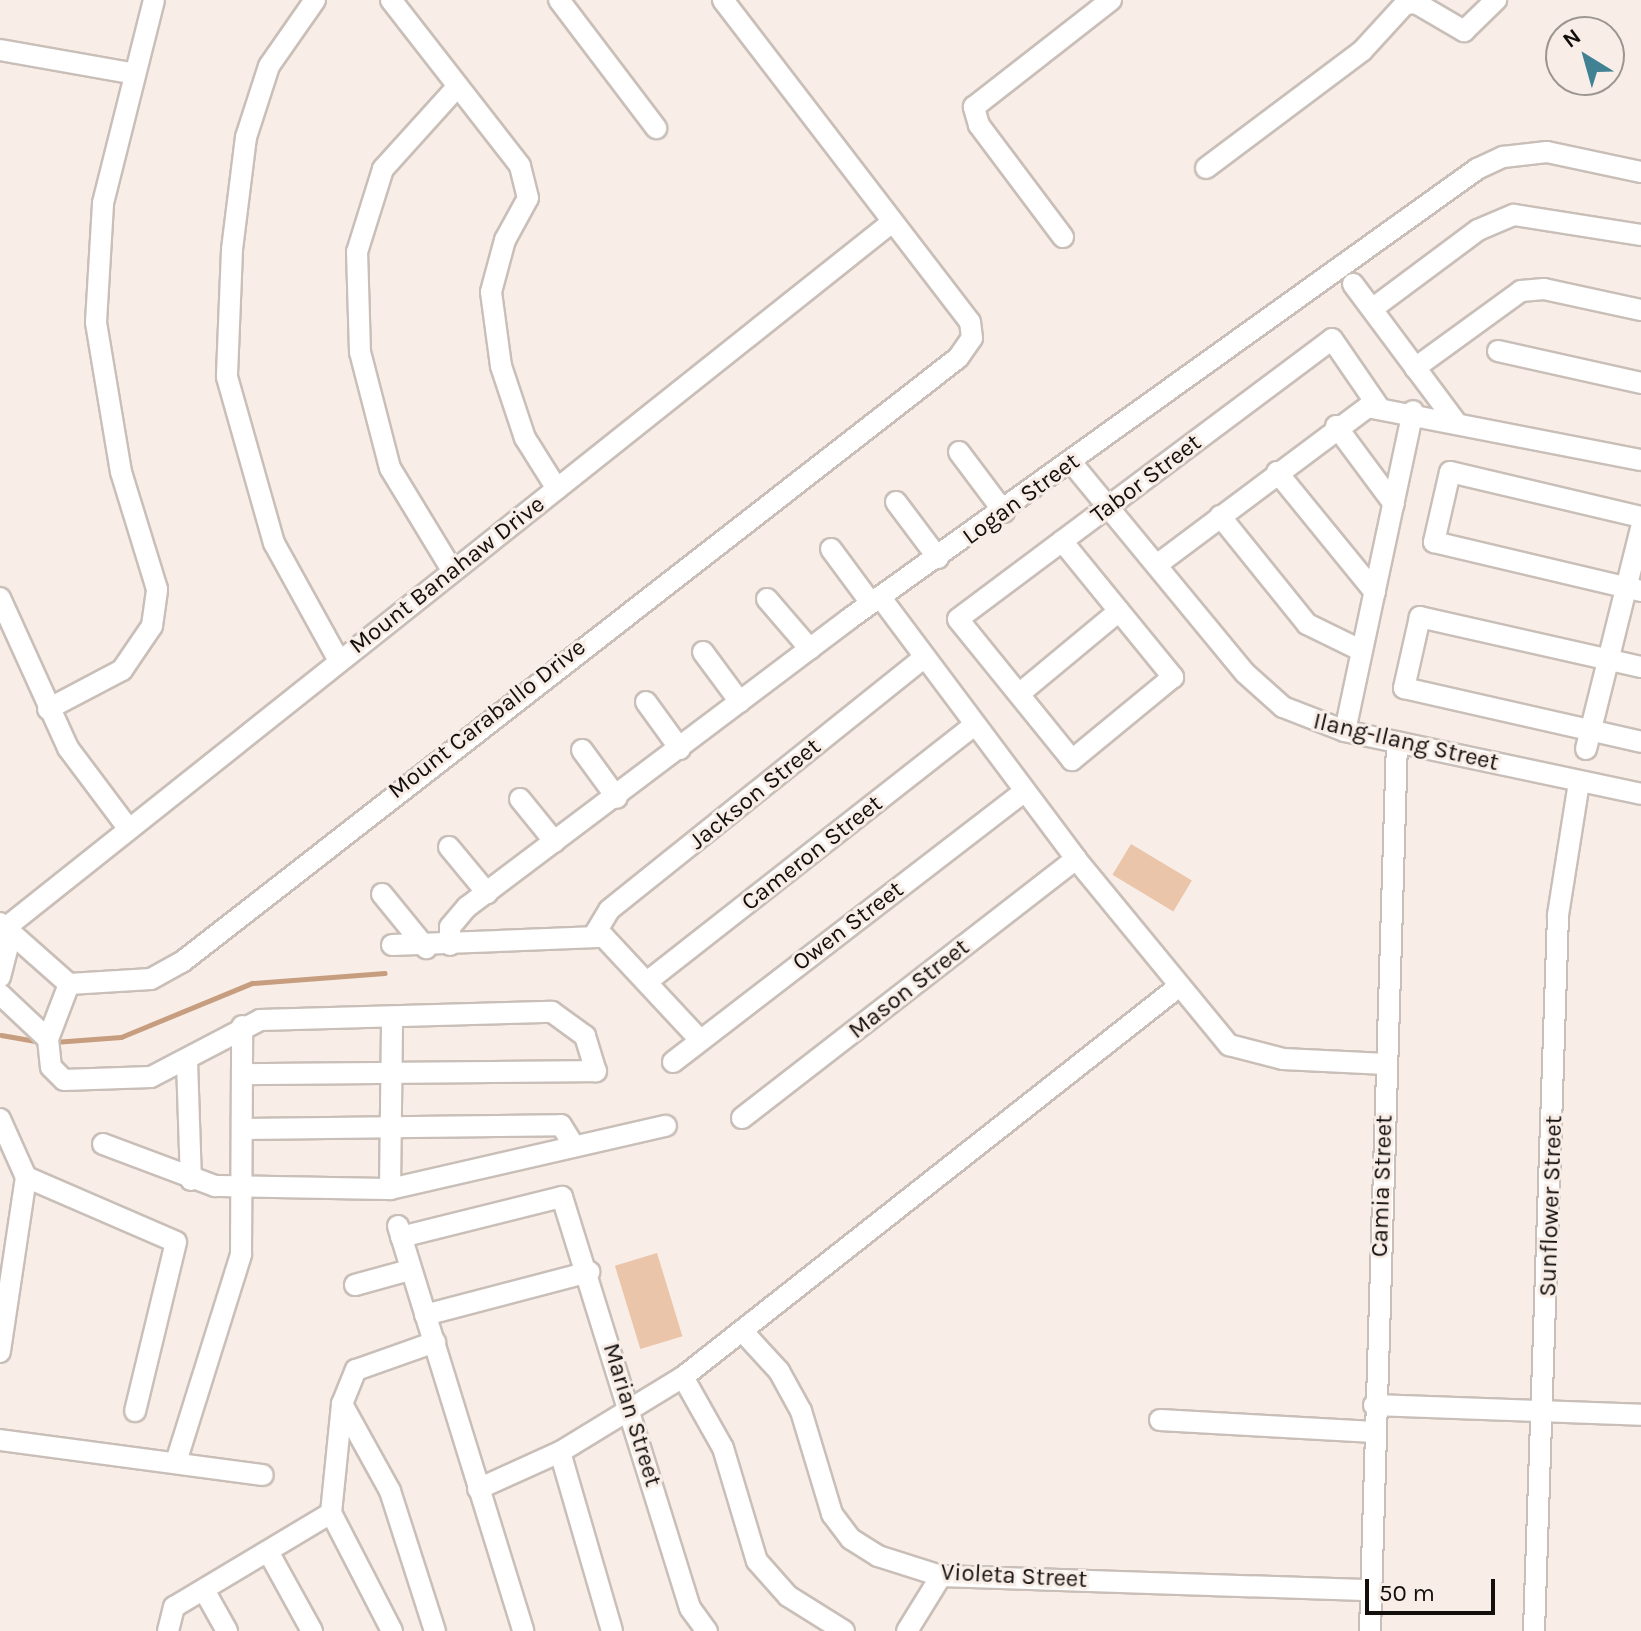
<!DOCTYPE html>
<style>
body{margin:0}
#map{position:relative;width:1641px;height:1631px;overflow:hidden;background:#f8eee7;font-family:Karla,sans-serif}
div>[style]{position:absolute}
.green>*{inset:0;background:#ebc5a9;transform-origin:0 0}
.stream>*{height:5px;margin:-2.5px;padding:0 2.5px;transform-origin:2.5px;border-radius:2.5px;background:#c79d7f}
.roads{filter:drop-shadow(2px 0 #c9bfb8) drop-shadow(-2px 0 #c9bfb8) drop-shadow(0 2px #c9bfb8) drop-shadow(0 -2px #c9bfb8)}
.minor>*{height:20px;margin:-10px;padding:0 10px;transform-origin:10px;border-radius:10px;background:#fff}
span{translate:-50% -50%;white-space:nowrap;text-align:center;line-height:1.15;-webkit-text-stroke:6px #f8eee7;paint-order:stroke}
.street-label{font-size:24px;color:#130f0d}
.north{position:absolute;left:1545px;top:16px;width:80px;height:80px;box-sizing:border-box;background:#f8eee7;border:2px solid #9c9590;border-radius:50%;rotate:323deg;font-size:22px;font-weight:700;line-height:32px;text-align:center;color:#130f0d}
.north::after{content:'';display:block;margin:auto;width:28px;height:36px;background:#408194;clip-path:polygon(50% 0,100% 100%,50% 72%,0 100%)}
.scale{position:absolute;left:1365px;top:1579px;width:130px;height:36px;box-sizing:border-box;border:4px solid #130f0d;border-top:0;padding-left:10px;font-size:24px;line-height:28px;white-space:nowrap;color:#130f0d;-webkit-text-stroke:6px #f8eee7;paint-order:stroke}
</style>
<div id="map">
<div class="green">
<div style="left:1131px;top:844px;width:71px;height:36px;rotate:31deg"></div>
<div style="left:657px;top:1253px;width:87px;height:44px;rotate:73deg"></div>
</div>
<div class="stream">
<div style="left:1px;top:1035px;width:39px;rotate:10deg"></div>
<div style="left:54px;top:1042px;width:67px;rotate:-4.3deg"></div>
<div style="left:121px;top:1037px;width:142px;rotate:-22.4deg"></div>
<div style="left:252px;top:983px;width:133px;rotate:-4.3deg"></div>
</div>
<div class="roads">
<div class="minor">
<div style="left:315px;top:0;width:80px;rotate:124.9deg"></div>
<div style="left:269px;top:66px;width:75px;rotate:107.9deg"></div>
<div style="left:246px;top:137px;width:114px;rotate:97.1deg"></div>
<div style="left:232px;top:250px;width:127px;rotate:92.3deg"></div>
<div style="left:227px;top:377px;width:173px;rotate:74.2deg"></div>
<div style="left:274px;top:543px;width:132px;rotate:61.1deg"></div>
<div style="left:391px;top:0;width:210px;rotate:52.1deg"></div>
<div style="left:520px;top:166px;width:33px;rotate:76deg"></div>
<div style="left:528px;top:198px;width:48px;rotate:118.7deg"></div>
<div style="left:505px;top:240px;width:54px;rotate:105.1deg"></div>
<div style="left:491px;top:292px;width:75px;rotate:82.3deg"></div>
<div style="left:501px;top:366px;width:76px;rotate:71.6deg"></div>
<div style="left:525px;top:438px;width:60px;rotate:57.9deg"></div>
<div style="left:559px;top:0;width:161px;rotate:52.8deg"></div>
<div style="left:0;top:50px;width:133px;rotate:10deg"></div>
<div style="left:1206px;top:168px;width:195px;rotate:-36.9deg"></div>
<div style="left:1362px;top:51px;width:64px;rotate:-47.5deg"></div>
<div style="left:1405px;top:4px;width:11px;rotate:-5deg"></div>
<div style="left:1416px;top:3px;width:56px;rotate:30.3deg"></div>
<div style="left:1464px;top:31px;width:45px;rotate:-44.1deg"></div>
<div style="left:1063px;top:237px;width:140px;rotate:-126.9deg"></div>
<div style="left:979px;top:125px;width:19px;rotate:-106deg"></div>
<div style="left:974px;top:107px;width:174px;rotate:-38deg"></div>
<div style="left:1353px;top:284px;width:171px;rotate:53.3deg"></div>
<div style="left:1372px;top:309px;width:132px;rotate:-36.7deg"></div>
<div style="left:1478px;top:230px;width:39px;rotate:-23deg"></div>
<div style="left:1514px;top:215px;width:129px;rotate:8.9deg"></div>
<div style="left:1498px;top:351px;width:147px;rotate:12.6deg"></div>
<div style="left:1415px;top:368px;width:131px;rotate:-36deg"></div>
<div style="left:1521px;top:291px;width:23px;rotate:-5deg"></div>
<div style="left:1544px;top:289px;width:99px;rotate:12.2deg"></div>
<div style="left:1336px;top:426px;width:97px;rotate:53.4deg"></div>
<div style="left:959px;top:452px;width:75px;rotate:53.1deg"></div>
<div style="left:1071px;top:462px;width:273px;rotate:50.5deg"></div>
<div style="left:1245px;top:673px;width:51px;rotate:41.8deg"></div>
<div style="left:1283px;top:707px;width:66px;rotate:21.2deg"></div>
<div style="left:1345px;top:731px;width:303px;rotate:12deg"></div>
<div style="left:1277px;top:472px;width:155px;rotate:50.8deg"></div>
<div style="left:896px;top:502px;width:70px;rotate:53.1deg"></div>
<div style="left:1220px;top:516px;width:139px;rotate:51.1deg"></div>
<div style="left:1307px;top:624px;width:61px;rotate:26.1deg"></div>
<div style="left:1641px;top:517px;width:196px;rotate:-166.7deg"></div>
<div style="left:1450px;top:472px;width:72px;rotate:102.9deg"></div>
<div style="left:1434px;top:542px;width:213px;rotate:13.3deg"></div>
<div style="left:1062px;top:541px;width:176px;rotate:50.8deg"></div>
<div style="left:1173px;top:677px;width:131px;rotate:140.6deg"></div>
<div style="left:1072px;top:760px;width:181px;rotate:-129deg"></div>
<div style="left:958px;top:619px;width:467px;rotate:-36.8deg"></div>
<div style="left:1332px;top:339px;width:81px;rotate:55.5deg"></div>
<div style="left:831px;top:549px;width:67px;rotate:53.5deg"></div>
<div style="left:1158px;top:564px;width:262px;rotate:-36.8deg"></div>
<div style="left:1368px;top:407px;width:278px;rotate:11deg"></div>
<div style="left:452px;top:570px;width:119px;rotate:-121.3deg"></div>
<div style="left:390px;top:468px;width:120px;rotate:-104.5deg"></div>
<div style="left:360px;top:352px;width:100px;rotate:-91.7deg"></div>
<div style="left:357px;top:252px;width:87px;rotate:-72.6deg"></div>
<div style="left:383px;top:169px;width:110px;rotate:-47.9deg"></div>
<div style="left:0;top:598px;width:165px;rotate:65.6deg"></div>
<div style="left:68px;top:748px;width:100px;rotate:53.1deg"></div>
<div style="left:881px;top:598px;width:326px;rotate:53.2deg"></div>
<div style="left:1076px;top:859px;width:241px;rotate:50.6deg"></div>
<div style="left:1229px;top:1045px;width:56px;rotate:14.5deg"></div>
<div style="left:1283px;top:1059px;width:103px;rotate:2.8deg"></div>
<div style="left:767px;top:599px;width:66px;rotate:49.3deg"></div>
<div style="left:703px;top:652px;width:62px;rotate:53.5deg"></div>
<div style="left:1641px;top:667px;width:227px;rotate:-167.3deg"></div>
<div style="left:1420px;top:617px;width:73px;rotate:102.7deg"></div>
<div style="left:1404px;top:688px;width:243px;rotate:12.8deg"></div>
<div style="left:1019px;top:694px;width:130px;rotate:-39.7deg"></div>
<div style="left:646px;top:702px;width:58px;rotate:54.1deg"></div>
<div style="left:48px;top:709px;width:84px;rotate:-27.8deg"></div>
<div style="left:122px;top:670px;width:53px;rotate:-55.7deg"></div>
<div style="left:152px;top:626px;width:37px;rotate:-82deg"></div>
<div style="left:157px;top:589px;width:122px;rotate:-107.1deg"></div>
<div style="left:121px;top:472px;width:152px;rotate:-99.5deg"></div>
<div style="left:96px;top:322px;width:119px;rotate:-86.6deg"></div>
<div style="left:103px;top:203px;width:209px;rotate:-75.9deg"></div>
<div style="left:1345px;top:731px;width:327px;rotate:-78deg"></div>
<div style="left:1586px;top:749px;width:227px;rotate:-76deg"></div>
<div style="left:582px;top:750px;width:59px;rotate:53.9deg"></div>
<div style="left:520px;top:799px;width:55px;rotate:50.9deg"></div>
<div style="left:449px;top:847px;width:60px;rotate:50.4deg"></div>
<div style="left:382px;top:894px;width:70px;rotate:50.8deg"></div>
<div style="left:0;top:923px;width:92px;rotate:41.5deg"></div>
<div style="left:69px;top:984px;width:82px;rotate:-3.5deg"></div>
<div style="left:151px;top:979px;width:35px;rotate:-29deg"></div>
<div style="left:182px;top:962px;width:983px;rotate:-37.9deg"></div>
<div style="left:958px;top:358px;width:24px;rotate:-55deg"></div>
<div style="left:972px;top:338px;width:16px;rotate:-97deg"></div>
<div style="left:970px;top:322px;width:406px;rotate:-127.5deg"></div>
<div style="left:4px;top:929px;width:1134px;rotate:-38.52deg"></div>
<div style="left:593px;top:937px;width:31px;rotate:-59deg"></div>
<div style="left:609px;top:910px;width:403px;rotate:-38.7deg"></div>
<div style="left:392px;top:945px;width:212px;rotate:-2.2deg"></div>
<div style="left:604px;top:937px;width:139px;rotate:47deg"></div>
<div style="left:450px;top:945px;width:18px;rotate:-90deg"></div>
<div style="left:450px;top:927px;width:26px;rotate:-50deg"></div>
<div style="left:467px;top:907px;width:478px;rotate:-37deg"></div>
<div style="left:849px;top:619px;width:773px;rotate:-35.62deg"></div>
<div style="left:1477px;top:169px;width:29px;rotate:-25deg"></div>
<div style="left:1503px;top:157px;width:44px;rotate:-6.5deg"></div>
<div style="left:1547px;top:152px;width:96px;rotate:12deg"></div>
<div style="left:0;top:977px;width:40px;rotate:-75.6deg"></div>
<div style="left:648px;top:981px;width:415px;rotate:-38.1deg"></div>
<div style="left:69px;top:984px;width:59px;rotate:110.9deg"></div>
<div style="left:48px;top:1039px;width:28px;rotate:84deg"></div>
<div style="left:51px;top:1067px;width:18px;rotate:45deg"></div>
<div style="left:64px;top:1080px;width:87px;rotate:-2deg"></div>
<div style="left:151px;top:1077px;width:123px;rotate:-27.6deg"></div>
<div style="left:260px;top:1020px;width:292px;rotate:-1.6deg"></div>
<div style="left:552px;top:1012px;width:41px;rotate:36deg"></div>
<div style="left:585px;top:1036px;width:37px;rotate:73deg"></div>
<div style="left:596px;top:1071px;width:350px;rotate:179.5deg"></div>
<div style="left:0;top:994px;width:66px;rotate:43.2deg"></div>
<div style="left:187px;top:1061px;width:119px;rotate:88.1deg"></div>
<div style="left:673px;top:1062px;width:444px;rotate:-37.6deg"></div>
<div style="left:742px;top:1118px;width:423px;rotate:-37.8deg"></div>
<div style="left:0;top:1119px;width:64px;rotate:65.9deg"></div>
<div style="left:26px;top:1177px;width:177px;rotate:98.5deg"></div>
<div style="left:244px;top:1129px;width:317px;rotate:-0.7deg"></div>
<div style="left:561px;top:1125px;width:25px;rotate:58deg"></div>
<div style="left:103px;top:1144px;width:120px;rotate:20.6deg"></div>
<div style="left:215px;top:1186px;width:175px;rotate:1deg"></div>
<div style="left:390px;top:1189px;width:283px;rotate:-12.9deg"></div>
<div style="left:26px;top:1177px;width:163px;rotate:23.4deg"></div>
<div style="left:176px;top:1242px;width:174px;rotate:103.6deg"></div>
<div style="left:390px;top:1189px;width:169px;rotate:-89.3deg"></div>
<div style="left:398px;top:1226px;width:424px;rotate:72.8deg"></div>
<div style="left:401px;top:1237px;width:166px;rotate:-14deg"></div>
<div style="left:562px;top:1197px;width:430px;rotate:72.7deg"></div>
<div style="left:690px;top:1608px;width:29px;rotate:54deg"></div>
<div style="left:355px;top:1285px;width:56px;rotate:-15.5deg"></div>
<div style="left:425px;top:1315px;width:170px;rotate:-14.7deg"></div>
<div style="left:744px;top:1333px;width:52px;rotate:47.4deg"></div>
<div style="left:779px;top:1371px;width:46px;rotate:61.2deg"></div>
<div style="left:801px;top:1411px;width:108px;rotate:73.2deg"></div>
<div style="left:832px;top:1514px;width:31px;rotate:53deg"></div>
<div style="left:851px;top:1539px;width:32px;rotate:32deg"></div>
<div style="left:878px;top:1556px;width:66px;rotate:17.6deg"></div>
<div style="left:941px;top:1576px;width:431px;rotate:1.9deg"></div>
<div style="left:683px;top:1377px;width:81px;rotate:60.6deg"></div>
<div style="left:723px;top:1448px;width:118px;rotate:73.3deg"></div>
<div style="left:757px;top:1561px;width:47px;rotate:48.5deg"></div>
<div style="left:788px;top:1596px;width:66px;rotate:32deg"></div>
<div style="left:342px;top:1404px;width:99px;rotate:61.1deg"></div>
<div style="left:390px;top:1491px;width:147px;rotate:72.2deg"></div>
<div style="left:1374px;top:1405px;width:267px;rotate:2.1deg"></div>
<div style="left:1160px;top:1420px;width:214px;rotate:3.2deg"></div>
<div style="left:0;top:1440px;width:265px;rotate:7.6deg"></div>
<div style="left:560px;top:1452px;width:186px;rotate:73.8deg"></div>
<div style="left:176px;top:1462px;width:218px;rotate:-72.6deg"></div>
<div style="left:241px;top:1254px;width:228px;rotate:-89.7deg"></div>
<div style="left:478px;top:1489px;width:90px;rotate:-24.3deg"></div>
<div style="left:560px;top:1452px;width:144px;rotate:-31.4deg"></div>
<div style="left:683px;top:1377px;width:630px;rotate:-38.23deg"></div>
<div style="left:270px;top:1555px;width:87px;rotate:61.1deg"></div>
<div style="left:204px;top:1590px;width:47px;rotate:60.7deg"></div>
<div style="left:168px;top:1631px;width:25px;rotate:-76deg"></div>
<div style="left:174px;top:1607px;width:183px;rotate:-30.9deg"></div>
<div style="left:392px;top:1631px;width:133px;rotate:-117.3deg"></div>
<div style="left:331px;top:1513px;width:110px;rotate:-84.2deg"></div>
<div style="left:342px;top:1404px;width:37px;rotate:-68deg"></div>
<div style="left:356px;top:1370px;width:84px;rotate:-19.5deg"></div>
<div style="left:907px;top:1631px;width:65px;rotate:-58.3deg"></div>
<div style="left:1370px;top:1631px;width:889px;rotate:-88.26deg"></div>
<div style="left:1534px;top:1631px;width:716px;rotate:-88.08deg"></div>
<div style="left:1558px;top:915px;width:135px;rotate:-81deg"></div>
</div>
</div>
<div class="street-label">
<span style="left:1146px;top:479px;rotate:-37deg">Tabor Street</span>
<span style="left:1021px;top:499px;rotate:-36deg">Logan Street</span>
<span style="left:447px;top:575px;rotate:-38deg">Mount Banahaw Drive</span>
<span style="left:487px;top:719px;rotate:-38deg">Mount Caraballo Drive</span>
<span style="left:1406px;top:742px;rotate:13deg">Ilang-Ilang Street</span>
<span style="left:755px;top:794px;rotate:-39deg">Jackson Street</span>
<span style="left:812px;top:853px;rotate:-38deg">Cameron Street</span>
<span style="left:848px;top:926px;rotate:-37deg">Owen Street</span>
<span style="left:909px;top:989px;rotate:-38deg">Mason Street</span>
<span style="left:1382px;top:1186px;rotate:-88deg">Camia Street</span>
<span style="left:1551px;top:1206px;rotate:-88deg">Sunflower Street</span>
<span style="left:632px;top:1415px;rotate:73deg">Marian Street</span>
<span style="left:1014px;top:1576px;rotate:3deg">Violeta Street</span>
</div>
<div class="north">N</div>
<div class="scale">50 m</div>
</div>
